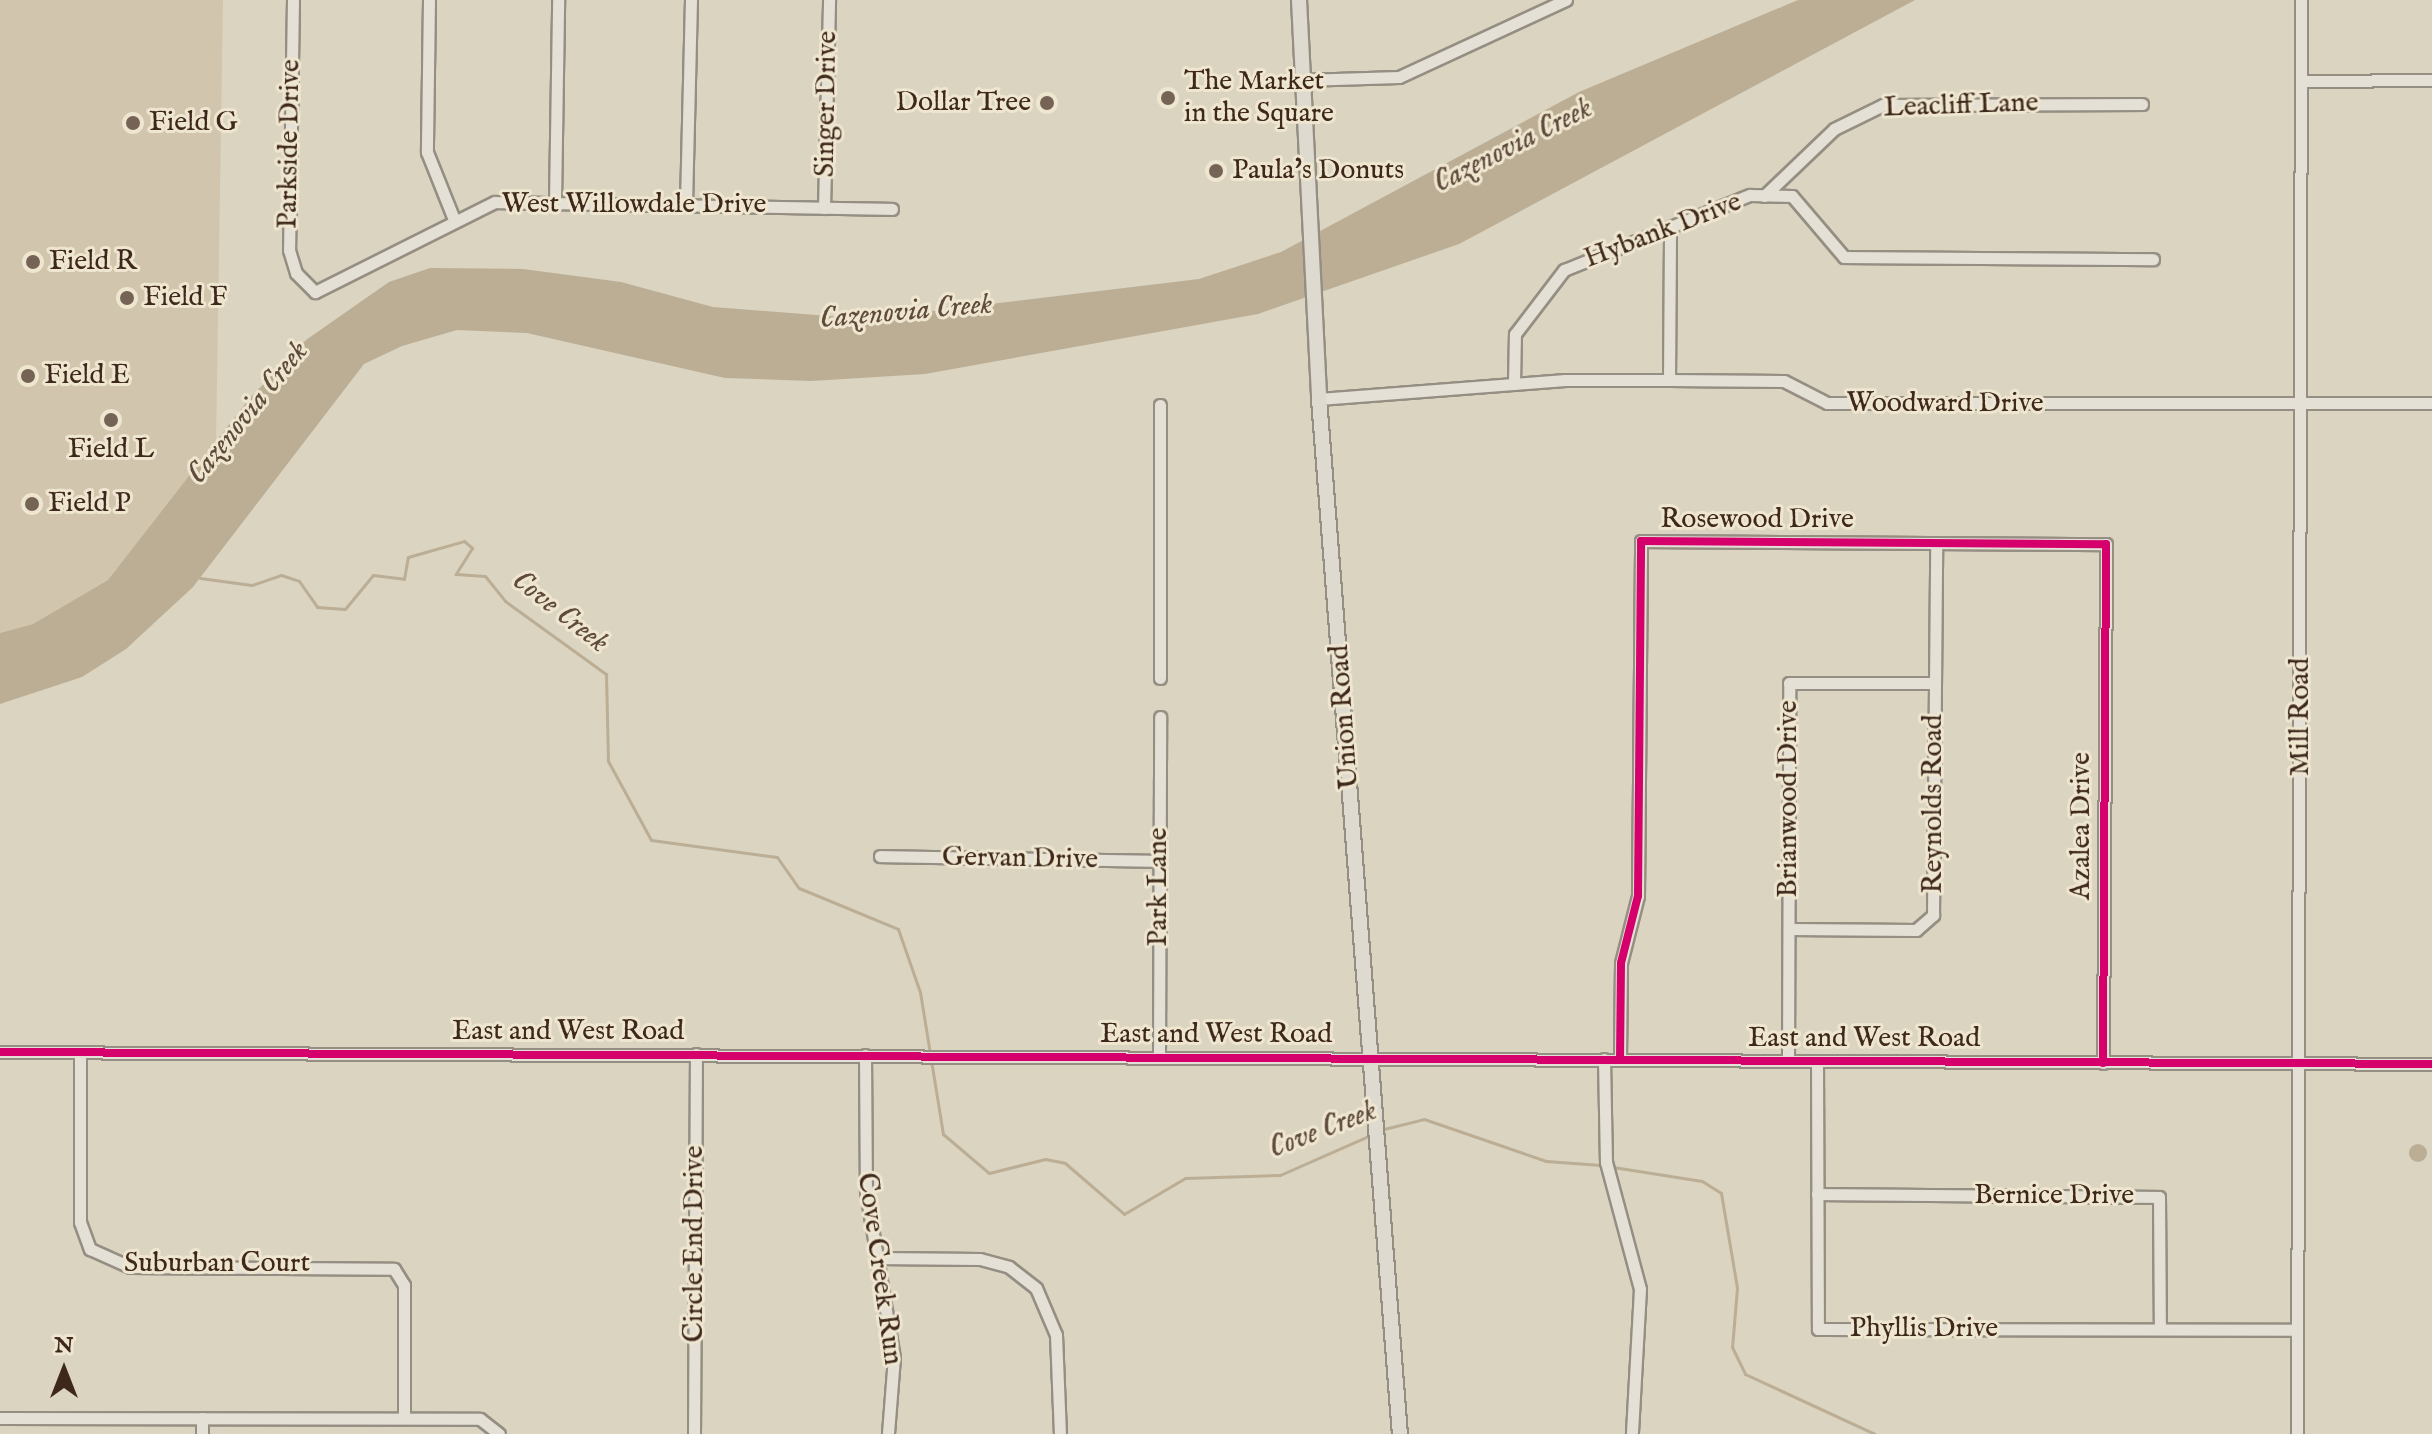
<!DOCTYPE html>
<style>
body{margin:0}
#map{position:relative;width:2432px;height:1434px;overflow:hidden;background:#dbd4c1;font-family:"IM FELL English",serif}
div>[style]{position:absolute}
.green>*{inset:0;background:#d1c6ad}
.water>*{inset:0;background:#bbae95}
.round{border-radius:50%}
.stream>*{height:3px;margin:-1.5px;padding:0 1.5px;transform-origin:1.5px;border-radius:1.5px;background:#bbae95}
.roads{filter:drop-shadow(2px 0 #958e82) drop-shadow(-2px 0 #958e82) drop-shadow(0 2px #958e82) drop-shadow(0 -2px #958e82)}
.minor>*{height:11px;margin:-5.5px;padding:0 5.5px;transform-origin:5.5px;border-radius:5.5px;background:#e4e0d6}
.major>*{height:14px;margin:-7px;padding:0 7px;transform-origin:7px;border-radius:7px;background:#dedacf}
.cycleway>*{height:8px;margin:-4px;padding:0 4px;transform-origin:4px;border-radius:4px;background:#d6006c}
.dots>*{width:22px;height:22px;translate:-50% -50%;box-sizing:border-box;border:4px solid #efe6d0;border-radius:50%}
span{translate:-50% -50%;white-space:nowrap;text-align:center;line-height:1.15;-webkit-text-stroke:6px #efe6d0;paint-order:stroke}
.poi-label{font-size:28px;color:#3e281c}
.left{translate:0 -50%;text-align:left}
.right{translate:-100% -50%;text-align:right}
.street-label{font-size:28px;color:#3e281c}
.water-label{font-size:30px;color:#5f4b3b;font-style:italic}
.north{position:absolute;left:24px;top:1330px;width:80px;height:80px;-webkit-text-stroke:6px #efe6d0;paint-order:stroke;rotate:0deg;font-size:22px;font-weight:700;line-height:32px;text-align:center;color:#3e281c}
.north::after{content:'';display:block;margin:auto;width:28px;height:36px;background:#3e281c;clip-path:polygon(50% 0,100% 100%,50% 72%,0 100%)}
</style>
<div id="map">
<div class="green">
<div style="clip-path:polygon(0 0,223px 0,216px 444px,108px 580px,33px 624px,0 633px)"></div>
</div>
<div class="water">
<div style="clip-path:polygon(1798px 0,1915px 0,1459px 244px,1258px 314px,925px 374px,811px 381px,725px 378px,527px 333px,457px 330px,402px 346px,364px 364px,193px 587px,126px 649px,82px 677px,0 704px,0 633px,33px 624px,108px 580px,249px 399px,306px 340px,389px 282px,430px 268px,523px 269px,621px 282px,713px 307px,867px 319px,1199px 279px,1281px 252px,1579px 92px)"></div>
<div class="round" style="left:2409px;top:1144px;width:18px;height:18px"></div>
</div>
<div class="stream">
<div style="left:200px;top:578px;width:52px;rotate:7.7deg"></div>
<div style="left:252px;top:585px;width:31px;rotate:-19deg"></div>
<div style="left:281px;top:575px;width:19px;rotate:18deg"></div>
<div style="left:299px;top:581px;width:32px;rotate:55deg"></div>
<div style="left:317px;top:607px;width:28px;rotate:4deg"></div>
<div style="left:345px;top:609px;width:44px;rotate:-50.5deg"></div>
<div style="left:373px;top:575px;width:31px;rotate:7deg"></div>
<div style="left:404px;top:579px;width:22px;rotate:-80deg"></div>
<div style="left:408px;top:557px;width:58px;rotate:-15.9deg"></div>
<div style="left:464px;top:541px;width:11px;rotate:41deg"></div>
<div style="left:472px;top:548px;width:31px;rotate:122deg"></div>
<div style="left:456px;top:574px;width:29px;rotate:4deg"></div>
<div style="left:485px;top:576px;width:32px;rotate:51deg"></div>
<div style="left:505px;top:601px;width:125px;rotate:35.9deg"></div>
<div style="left:606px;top:674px;width:87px;rotate:88.7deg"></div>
<div style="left:608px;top:761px;width:90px;rotate:61.4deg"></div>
<div style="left:651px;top:840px;width:127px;rotate:7.7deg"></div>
<div style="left:777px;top:857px;width:38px;rotate:55deg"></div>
<div style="left:799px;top:888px;width:107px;rotate:22.5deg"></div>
<div style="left:898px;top:929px;width:67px;rotate:70.8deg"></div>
<div style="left:920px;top:992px;width:144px;rotate:80.8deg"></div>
<div style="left:943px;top:1134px;width:60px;rotate:40.3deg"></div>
<div style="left:989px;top:1173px;width:58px;rotate:-14deg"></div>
<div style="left:1045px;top:1159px;width:20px;rotate:11deg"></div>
<div style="left:1065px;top:1163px;width:78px;rotate:40.8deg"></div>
<div style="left:1124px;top:1214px;width:71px;rotate:-30.5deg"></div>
<div style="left:1185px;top:1178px;width:95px;rotate:-1.8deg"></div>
<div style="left:1280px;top:1175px;width:102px;rotate:-23.8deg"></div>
<div style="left:1380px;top:1130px;width:45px;rotate:-14deg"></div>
<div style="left:1424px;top:1119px;width:129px;rotate:19deg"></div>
<div style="left:1546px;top:1161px;width:55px;rotate:4.2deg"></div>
<div style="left:1613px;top:1167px;width:90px;rotate:8.9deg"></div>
<div style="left:1702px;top:1181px;width:22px;rotate:32deg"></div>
<div style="left:1721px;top:1193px;width:96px;rotate:80.4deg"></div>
<div style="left:1737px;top:1288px;width:59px;rotate:94.8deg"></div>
<div style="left:1732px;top:1347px;width:30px;rotate:64deg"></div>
<div style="left:1745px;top:1374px;width:143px;rotate:24.8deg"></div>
</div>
<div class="roads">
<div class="minor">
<div style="left:293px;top:0;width:250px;rotate:90.9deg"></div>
<div style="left:289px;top:250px;width:24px;rotate:73deg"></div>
<div style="left:296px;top:273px;width:27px;rotate:45deg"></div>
<div style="left:315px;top:292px;width:201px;rotate:-26.6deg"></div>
<div style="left:495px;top:202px;width:397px;rotate:1deg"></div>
<div style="left:429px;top:0;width:152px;rotate:90.8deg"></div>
<div style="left:427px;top:152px;width:75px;rotate:68.2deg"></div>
<div style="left:1302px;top:80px;width:97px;rotate:-1.8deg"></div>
<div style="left:1399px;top:77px;width:184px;rotate:-24.8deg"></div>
<div style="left:2301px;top:81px;width:131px;rotate:-0.4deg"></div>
<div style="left:1764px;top:196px;width:97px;rotate:-43.7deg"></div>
<div style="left:1834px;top:129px;width:55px;rotate:-26.1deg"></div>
<div style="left:1883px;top:105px;width:259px;rotate:-0.2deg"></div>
<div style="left:555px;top:202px;width:202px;rotate:-89.1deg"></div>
<div style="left:686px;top:204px;width:204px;rotate:-88.6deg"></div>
<div style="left:824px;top:208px;width:208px;rotate:-88.6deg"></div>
<div style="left:1669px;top:380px;width:152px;rotate:-89.6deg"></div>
<div style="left:1514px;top:384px;width:50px;rotate:-88.9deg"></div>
<div style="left:1515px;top:334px;width:81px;rotate:-52.6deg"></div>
<div style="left:1564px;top:270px;width:201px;rotate:-22deg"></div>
<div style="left:1750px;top:195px;width:42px;rotate:1.4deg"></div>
<div style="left:1792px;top:196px;width:80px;rotate:49.6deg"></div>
<div style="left:1844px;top:257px;width:309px;rotate:0.4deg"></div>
<div style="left:1319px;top:399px;width:247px;rotate:-4.4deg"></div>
<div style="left:1565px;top:380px;width:104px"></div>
<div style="left:1669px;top:380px;width:115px;rotate:0.5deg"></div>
<div style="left:1784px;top:381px;width:48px;rotate:27.1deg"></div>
<div style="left:1827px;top:403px;width:605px"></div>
<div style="left:1160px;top:405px;width:273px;rotate:90deg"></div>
<div style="left:880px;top:856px;width:279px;rotate:1deg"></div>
<div style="left:1789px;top:929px;width:127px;rotate:0.5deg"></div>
<div style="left:1916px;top:930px;width:23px;rotate:-41deg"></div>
<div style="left:1933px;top:915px;width:372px;rotate:-89.5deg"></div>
<div style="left:0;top:1052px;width:2432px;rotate:0.28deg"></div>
<div style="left:80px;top:1053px;width:169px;rotate:90deg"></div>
<div style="left:80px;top:1222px;width:29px;rotate:70deg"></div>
<div style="left:90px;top:1249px;width:44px;rotate:24.2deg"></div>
<div style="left:130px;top:1267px;width:264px;rotate:0.4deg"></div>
<div style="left:394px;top:1269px;width:19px;rotate:58deg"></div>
<div style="left:404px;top:1285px;width:133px;rotate:90deg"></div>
<div style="left:865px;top:1055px;width:137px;rotate:89.6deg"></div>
<div style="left:866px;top:1192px;width:167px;rotate:80.4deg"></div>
<div style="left:894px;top:1357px;width:77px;rotate:94.5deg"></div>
<div style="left:1159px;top:1056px;width:339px;rotate:-89.8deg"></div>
<div style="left:1604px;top:1059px;width:103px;rotate:88.9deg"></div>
<div style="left:1606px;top:1162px;width:131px;rotate:75deg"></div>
<div style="left:1640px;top:1289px;width:145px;rotate:93.2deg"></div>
<div style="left:1620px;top:1059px;width:96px;rotate:-89.4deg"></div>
<div style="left:1621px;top:963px;width:69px;rotate:-75.8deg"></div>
<div style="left:1638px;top:896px;width:355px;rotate:-89.5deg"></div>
<div style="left:1641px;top:541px;width:465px;rotate:0.4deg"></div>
<div style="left:2106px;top:544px;width:519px;rotate:90.33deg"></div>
<div style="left:1788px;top:1061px;width:378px;rotate:-89.8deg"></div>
<div style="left:1789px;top:683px;width:145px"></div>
<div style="left:1817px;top:1061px;width:268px;rotate:89.8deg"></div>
<div style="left:1818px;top:1329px;width:479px;rotate:0.1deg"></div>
<div style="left:1817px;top:1194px;width:342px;rotate:0.5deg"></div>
<div style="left:2159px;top:1197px;width:132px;rotate:89.6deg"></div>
<div style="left:876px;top:1258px;width:104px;rotate:0.6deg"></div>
<div style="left:980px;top:1259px;width:30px;rotate:15deg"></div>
<div style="left:1009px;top:1267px;width:34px;rotate:38deg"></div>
<div style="left:1036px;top:1288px;width:51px;rotate:66.9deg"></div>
<div style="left:1056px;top:1335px;width:99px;rotate:87.7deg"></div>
<div style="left:0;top:1418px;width:480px;rotate:0.1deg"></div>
<div style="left:480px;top:1419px;width:24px;rotate:38deg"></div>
<div style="left:202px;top:1434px;width:16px;rotate:-90deg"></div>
<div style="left:694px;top:1434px;width:380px;rotate:-89.7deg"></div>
<div style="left:2297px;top:1434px;width:1434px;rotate:-89.84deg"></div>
</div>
<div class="major">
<div style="left:1299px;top:0;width:400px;rotate:87.1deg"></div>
<div style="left:1319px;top:399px;width:1038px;rotate:85.53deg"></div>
</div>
</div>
<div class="cycleway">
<div style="left:0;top:1052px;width:2432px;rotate:0.28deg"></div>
<div style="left:1620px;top:1059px;width:96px;rotate:-89.4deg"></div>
<div style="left:1621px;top:963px;width:69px;rotate:-75.8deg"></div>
<div style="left:1638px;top:896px;width:355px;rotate:-89.5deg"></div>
<div style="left:1641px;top:541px;width:465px;rotate:0.4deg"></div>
<div style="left:2106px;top:544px;width:519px;rotate:90.33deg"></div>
</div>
<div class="dots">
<div style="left:1168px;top:98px;background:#756456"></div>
<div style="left:1047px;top:103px;background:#756456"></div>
<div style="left:133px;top:123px;background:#756456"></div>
<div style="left:1216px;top:171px;background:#756456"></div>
<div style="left:33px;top:262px;background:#756456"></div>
<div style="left:127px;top:298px;background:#756456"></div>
<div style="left:28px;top:376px;background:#756456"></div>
<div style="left:111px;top:420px;background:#756456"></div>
<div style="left:32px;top:504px;background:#756456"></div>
</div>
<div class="poi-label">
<span class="left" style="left:1184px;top:98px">The Market<br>in the Square</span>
<span class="right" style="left:1031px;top:103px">Dollar Tree</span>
<span class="left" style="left:149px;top:123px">Field G</span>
<span class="left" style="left:1232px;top:171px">Paula's Donuts</span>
<span class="left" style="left:49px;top:262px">Field R</span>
<span class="left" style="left:143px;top:298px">Field F</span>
<span class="left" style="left:44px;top:376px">Field E</span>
<span style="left:111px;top:450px">Field L</span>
<span class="left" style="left:48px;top:504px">Field P</span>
</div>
<div class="street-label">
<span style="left:827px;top:104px;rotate:-89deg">Singer Drive</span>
<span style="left:1961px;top:106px;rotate:-2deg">Leacliff Lane</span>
<span style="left:290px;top:144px;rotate:-89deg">Parkside Drive</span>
<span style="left:634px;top:205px">West Willowdale Drive</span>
<span style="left:1663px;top:231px;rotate:-21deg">Hybank Drive</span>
<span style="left:1945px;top:404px">Woodward Drive</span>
<span style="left:1757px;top:520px">Rosewood Drive</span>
<span style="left:1345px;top:717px;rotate:-94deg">Union Road</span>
<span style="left:2301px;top:717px;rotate:-90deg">Mill Road</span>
<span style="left:1789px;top:799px;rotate:-90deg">Brianwood Drive</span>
<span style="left:1934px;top:804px;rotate:-90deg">Reynolds Road</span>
<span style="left:2082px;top:826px;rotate:-90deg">Azalea Drive</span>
<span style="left:1020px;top:859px;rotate:1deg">Gervan Drive</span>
<span style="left:1159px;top:887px;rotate:-90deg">Park Lane</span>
<span style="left:568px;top:1032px">East and West Road</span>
<span style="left:1216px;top:1035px">East and West Road</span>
<span style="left:1864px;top:1039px">East and West Road</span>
<span style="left:2054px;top:1196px">Bernice Drive</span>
<span style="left:695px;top:1244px;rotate:-90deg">Circle End Drive</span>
<span style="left:217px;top:1264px">Suburban Court</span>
<span style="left:879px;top:1269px;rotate:82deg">Cove Creek Run</span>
<span style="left:1924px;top:1329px">Phyllis Drive</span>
</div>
<div class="water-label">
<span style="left:1513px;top:146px;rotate:-27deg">Cazenovia Creek</span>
<span style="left:906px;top:312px;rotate:-5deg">Cazenovia Creek</span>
<span style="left:248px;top:413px;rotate:-51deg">Cazenovia Creek</span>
<span style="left:560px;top:612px;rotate:38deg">Cove Creek</span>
<span style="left:1323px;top:1130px;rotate:-21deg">Cove Creek</span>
</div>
<div class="north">N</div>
</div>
